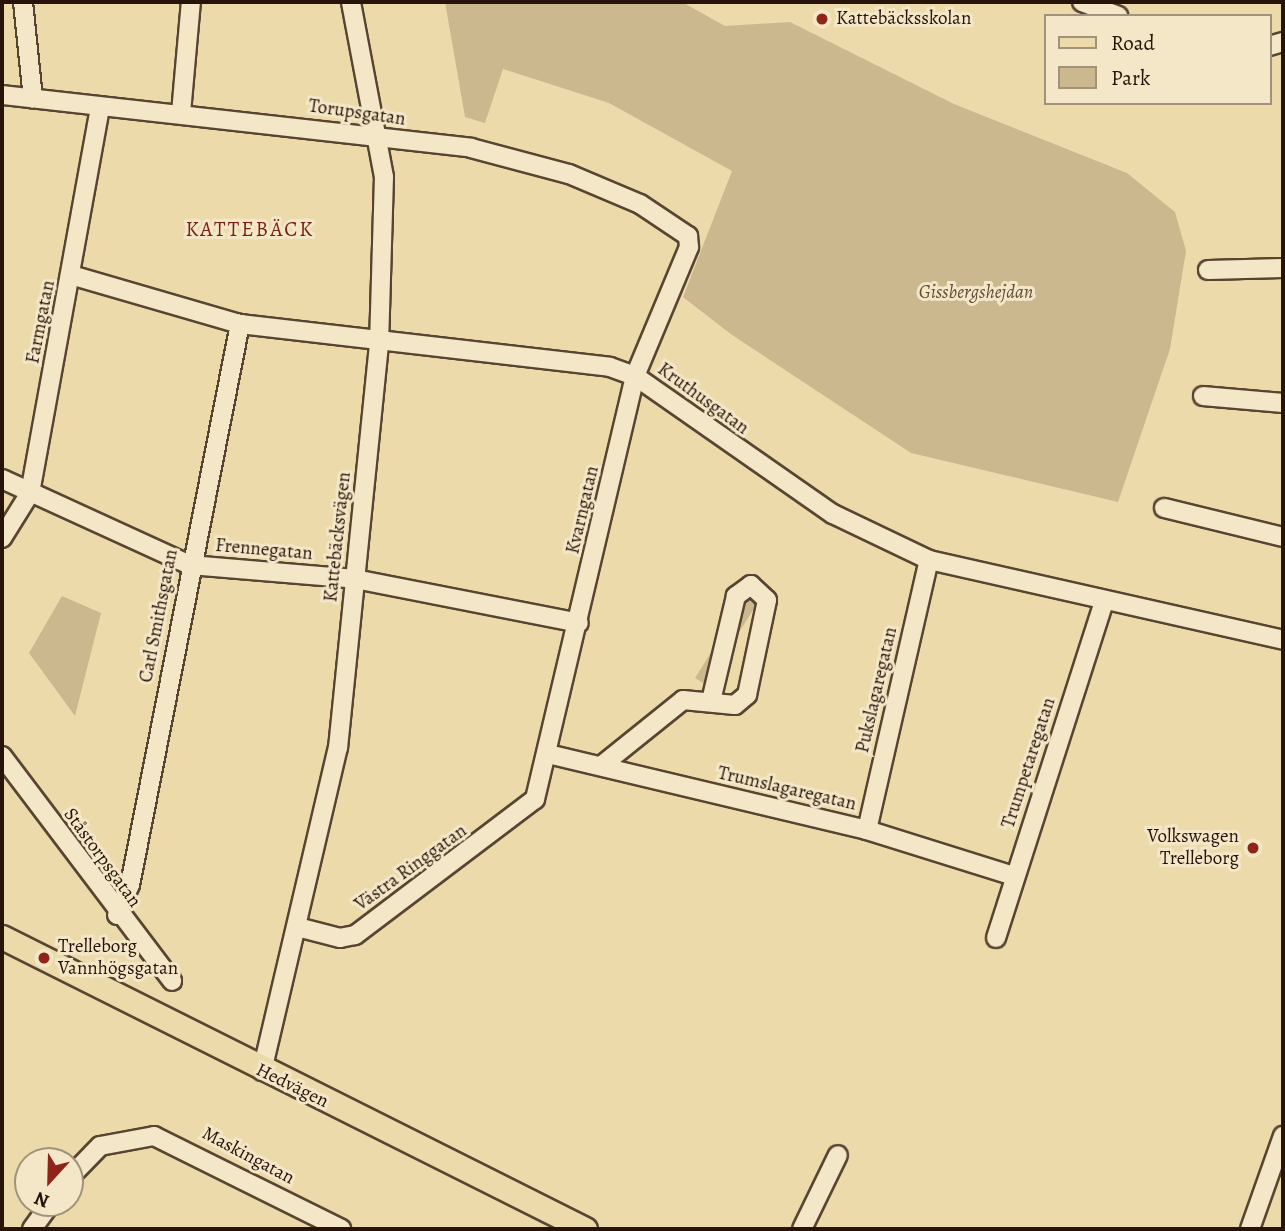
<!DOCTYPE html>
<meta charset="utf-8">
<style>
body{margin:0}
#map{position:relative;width:1285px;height:1231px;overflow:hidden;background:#eddaab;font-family:Alegreya,serif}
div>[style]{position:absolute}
.green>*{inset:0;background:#cbb88f;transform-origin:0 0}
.roads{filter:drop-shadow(2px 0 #584531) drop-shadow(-2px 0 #584531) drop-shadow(0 2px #584531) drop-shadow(0 -2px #584531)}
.minor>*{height:18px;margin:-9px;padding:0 9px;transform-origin:9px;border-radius:9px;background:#f3e7c8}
.major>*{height:23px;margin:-11.5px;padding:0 11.5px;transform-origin:11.5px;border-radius:11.5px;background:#eddaab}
.dots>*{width:19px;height:19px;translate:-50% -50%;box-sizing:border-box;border:4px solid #f3e7c8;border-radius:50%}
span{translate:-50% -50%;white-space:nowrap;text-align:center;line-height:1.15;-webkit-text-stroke:6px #f3e7c8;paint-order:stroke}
.poi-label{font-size:19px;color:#271308}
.left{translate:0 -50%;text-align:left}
.right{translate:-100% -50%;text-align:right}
.street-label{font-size:19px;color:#271308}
.park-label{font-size:19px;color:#604d37;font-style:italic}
.neighbourhood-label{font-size:21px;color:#7a1f14;letter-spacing:2px}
.frame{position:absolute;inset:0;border:4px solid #271308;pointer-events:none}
.legend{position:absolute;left:1044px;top:14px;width:228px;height:91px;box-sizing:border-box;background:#f3e7c8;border:2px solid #a1927b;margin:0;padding:9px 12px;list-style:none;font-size:21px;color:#271308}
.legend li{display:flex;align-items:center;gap:14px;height:35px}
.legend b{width:35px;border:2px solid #a1927b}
.north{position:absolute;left:14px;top:1147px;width:70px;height:70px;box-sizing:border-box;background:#f3e7c8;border:2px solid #a1927b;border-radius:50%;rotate:202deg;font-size:19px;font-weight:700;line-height:28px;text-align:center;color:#271308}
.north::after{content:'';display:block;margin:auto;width:24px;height:32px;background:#8f2418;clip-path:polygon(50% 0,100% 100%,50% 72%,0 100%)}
</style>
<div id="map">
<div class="green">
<div style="clip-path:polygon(445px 2px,682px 2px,725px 26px,790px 22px,954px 104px,1127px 173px,1175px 212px,1186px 251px,1170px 349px,1118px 502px,911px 453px,732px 335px,683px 297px,732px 171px,609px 103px,503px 69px,485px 123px,465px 117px)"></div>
<div style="left:747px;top:595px;width:13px;height:98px;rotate:32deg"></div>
<div style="clip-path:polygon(62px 596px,101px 613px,75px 716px,29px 653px)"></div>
</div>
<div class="roads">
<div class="minor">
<div style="left:23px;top:2px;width:97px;rotate:84.1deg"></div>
<div style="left:1082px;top:2px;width:39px;rotate:21deg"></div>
<div style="left:1269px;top:46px;width:15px;rotate:-16deg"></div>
<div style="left:2px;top:95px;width:472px;rotate:6.4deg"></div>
<div style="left:471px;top:148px;width:101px;rotate:14.9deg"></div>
<div style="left:569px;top:174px;width:77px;rotate:22.9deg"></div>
<div style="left:640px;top:204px;width:58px;rotate:33.7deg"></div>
<div style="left:688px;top:236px;width:11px;rotate:85deg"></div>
<div style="left:689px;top:247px;width:140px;rotate:112.7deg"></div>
<div style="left:635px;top:376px;width:435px;rotate:103.3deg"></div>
<div style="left:535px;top:799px;width:226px;rotate:142.9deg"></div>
<div style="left:355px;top:935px;width:15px;rotate:169deg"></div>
<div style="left:340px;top:938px;width:40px;rotate:-165.6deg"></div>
<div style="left:181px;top:113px;width:111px;rotate:-84.9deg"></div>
<div style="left:1208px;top:270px;width:75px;rotate:-1.5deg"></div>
<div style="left:71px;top:275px;width:176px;rotate:16.2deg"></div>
<div style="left:240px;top:324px;width:372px;rotate:6.6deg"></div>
<div style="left:610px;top:367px;width:27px;rotate:20deg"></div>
<div style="left:635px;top:376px;width:241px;rotate:34.9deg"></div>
<div style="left:833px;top:514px;width:106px;rotate:25.6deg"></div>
<div style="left:929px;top:560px;width:363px;rotate:12.7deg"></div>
<div style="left:1203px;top:396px;width:80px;rotate:5deg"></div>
<div style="left:2px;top:479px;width:207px;rotate:24.6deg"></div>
<div style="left:190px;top:565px;width:166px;rotate:4.8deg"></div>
<div style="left:355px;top:579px;width:228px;rotate:11.1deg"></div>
<div style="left:1164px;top:508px;width:122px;rotate:13.7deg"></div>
<div style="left:2px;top:538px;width:53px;rotate:-58.1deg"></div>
<div style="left:30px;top:493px;width:392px;rotate:-79.7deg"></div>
<div style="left:548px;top:754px;width:328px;rotate:13.4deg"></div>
<div style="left:867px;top:830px;width:154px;rotate:17.4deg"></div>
<div style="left:2px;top:756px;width:282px;rotate:52.9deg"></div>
<div style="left:601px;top:766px;width:105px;rotate:-38.8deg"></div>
<div style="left:683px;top:700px;width:52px;rotate:5.5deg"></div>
<div style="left:735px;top:705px;width:16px;rotate:-40deg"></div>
<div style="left:747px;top:695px;width:97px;rotate:-78.1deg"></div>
<div style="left:767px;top:600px;width:22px;rotate:-137deg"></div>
<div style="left:751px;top:585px;width:19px;rotate:144deg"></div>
<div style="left:736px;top:596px;width:108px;rotate:103.4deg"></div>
<div style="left:867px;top:830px;width:277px;rotate:-77.1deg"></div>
<div style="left:117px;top:915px;width:33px;rotate:-67deg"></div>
<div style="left:130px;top:885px;width:572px;rotate:-78.91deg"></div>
<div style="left:996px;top:938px;width:353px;rotate:-72.2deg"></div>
<div style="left:262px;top:1071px;width:332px;rotate:-76.8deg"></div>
<div style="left:338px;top:748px;width:405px;rotate:-84.2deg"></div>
<div style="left:379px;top:345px;width:168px;rotate:-88.3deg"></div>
<div style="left:384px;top:177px;width:178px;rotate:-100.7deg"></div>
<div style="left:70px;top:1177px;width:43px;rotate:-45.9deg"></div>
<div style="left:100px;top:1146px;width:55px;rotate:-10.5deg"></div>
<div style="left:154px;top:1136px;width:209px;rotate:26.4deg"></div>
<div style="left:32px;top:1229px;width:32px;rotate:-54deg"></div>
<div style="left:802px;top:1229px;width:82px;rotate:-64.1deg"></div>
<div style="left:1250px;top:1229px;width:99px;rotate:-70.5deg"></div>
</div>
<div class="major">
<div style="left:2px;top:937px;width:652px;rotate:26.6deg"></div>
</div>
</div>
<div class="dots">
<div style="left:822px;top:19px;background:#8f2418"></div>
<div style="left:1253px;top:848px;background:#8f2418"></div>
<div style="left:44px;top:958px;background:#8f2418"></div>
</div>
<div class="poi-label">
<span class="left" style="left:836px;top:19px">Kattebäcksskolan</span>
<span class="right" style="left:1239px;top:848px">Volkswagen<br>Trelleborg</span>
<span class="left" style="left:58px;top:958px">Trelleborg<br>Vannhögsgatan</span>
</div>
<div class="street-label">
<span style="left:357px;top:113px;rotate:8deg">Torupsgatan</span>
<span style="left:41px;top:322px;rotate:-79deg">Farmgatan</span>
<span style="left:703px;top:399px;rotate:36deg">Kruthusgatan</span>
<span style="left:583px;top:510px;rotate:-77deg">Kvarngatan</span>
<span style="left:338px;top:537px;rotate:-84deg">Kattebäcksvägen</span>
<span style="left:264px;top:550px;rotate:5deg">Frennegatan</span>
<span style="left:159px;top:616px;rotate:-79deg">Carl Smithsgatan</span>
<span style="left:877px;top:690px;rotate:-77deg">Pukslagaregatan</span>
<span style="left:1029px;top:763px;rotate:-72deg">Trumpetaregatan</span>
<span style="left:787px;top:789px;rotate:13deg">Trumslagaregatan</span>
<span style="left:102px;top:858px;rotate:54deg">Ståstorpsgatan</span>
<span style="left:411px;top:868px;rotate:-36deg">Västra Ringgatan</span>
<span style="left:292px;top:1086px;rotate:26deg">Hedvägen</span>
<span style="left:248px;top:1156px;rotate:28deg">Maskingatan</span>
</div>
<div class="park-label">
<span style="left:976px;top:293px">Gissbergshejdan</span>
</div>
<div class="neighbourhood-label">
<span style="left:250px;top:229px">KATTEBÄCK</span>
</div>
<div class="frame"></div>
<ul class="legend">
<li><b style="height:9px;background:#eddaab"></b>Road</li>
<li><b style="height:19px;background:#cbb88f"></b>Park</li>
</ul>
<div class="north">N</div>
</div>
